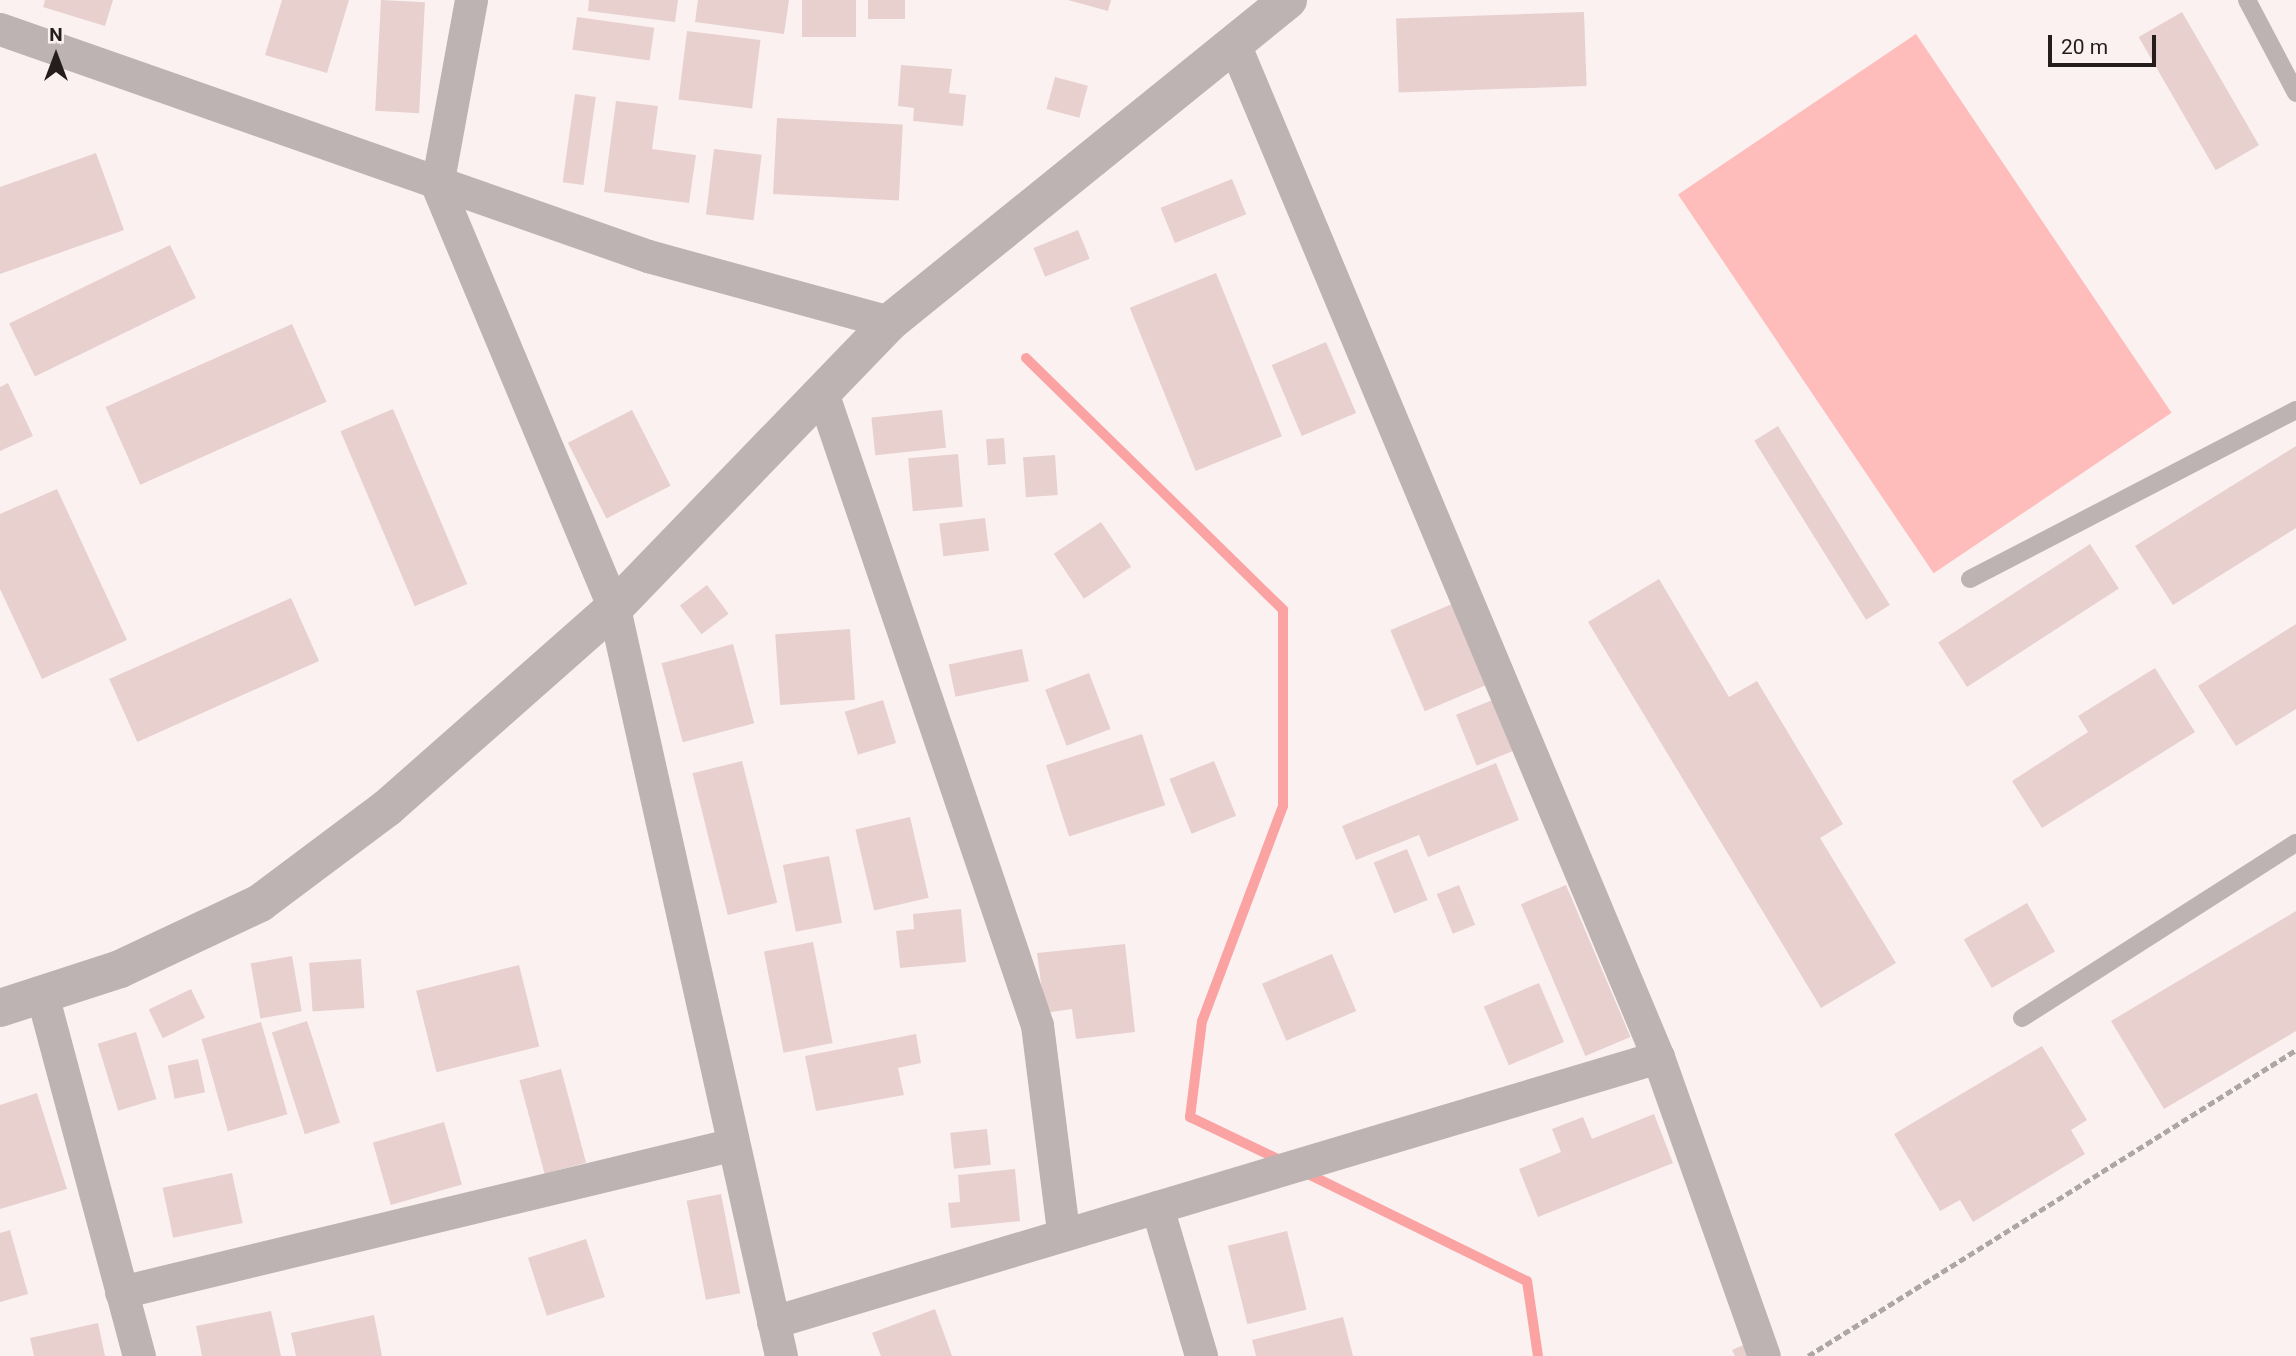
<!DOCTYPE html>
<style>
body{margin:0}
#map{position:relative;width:2296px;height:1356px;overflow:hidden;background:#fbf1f1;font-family:Roboto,sans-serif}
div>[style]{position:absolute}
.green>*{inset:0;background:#febcba;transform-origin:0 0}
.stream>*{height:10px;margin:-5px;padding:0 5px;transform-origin:5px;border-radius:5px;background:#faa3a2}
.building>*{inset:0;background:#e8d0cf;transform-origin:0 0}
.path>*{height:4.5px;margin-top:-2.25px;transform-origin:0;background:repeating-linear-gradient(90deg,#aea5a5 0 7px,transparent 0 10.5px)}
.service>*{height:18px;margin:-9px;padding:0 9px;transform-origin:9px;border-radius:9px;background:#beb3b3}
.minor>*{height:33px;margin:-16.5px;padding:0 16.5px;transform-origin:16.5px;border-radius:16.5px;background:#beb3b3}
.tertiary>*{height:38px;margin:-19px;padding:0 19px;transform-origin:19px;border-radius:19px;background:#beb3b3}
span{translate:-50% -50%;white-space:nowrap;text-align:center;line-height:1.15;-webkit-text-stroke:5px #fbf1f1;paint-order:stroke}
.north{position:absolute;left:21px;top:21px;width:70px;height:70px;-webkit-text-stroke:5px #fbf1f1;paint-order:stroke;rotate:0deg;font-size:19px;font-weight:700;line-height:28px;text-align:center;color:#251c1c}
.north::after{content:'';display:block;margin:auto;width:24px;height:32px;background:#251c1c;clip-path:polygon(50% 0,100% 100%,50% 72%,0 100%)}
.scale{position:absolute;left:2048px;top:35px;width:108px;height:32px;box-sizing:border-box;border:4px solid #251c1c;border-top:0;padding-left:9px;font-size:21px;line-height:24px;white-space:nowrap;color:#251c1c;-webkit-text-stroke:5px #fbf1f1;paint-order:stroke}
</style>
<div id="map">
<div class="green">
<div style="left:1916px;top:34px;width:457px;height:287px;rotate:56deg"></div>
</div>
<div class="stream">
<div style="left:1026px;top:358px;width:360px;rotate:44.4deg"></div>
<div style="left:1283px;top:610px;width:196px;rotate:90deg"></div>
<div style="left:1283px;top:806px;width:230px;rotate:110.6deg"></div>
<div style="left:1202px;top:1021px;width:97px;rotate:97.1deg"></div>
<div style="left:1190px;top:1117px;width:102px;rotate:25.6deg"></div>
<div style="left:1302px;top:1171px;width:250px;rotate:26.1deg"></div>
<div style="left:1527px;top:1281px;width:76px;rotate:81.7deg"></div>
</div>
<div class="building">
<div style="clip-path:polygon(45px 0,113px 0,105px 26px,43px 7px)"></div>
<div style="clip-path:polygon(282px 0,349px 0,327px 73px,265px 55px)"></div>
<div style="left:381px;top:0;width:44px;height:111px;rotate:3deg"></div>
<div style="clip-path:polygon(589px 0,678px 0,675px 22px,588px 11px)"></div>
<div style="clip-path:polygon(698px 0,789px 0,784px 34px,695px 22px)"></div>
<div style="left:802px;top:0;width:54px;height:37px"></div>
<div style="left:868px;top:0;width:37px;height:19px"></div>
<div style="clip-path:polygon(1068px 0,1111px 0,1108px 11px)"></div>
<div style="left:1584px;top:12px;width:74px;height:188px;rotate:88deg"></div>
<div style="left:2182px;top:12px;width:154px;height:50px;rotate:60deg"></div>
<div style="left:577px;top:17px;width:78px;height:33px;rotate:8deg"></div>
<div style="left:687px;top:31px;width:74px;height:69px;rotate:7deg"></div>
<div style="clip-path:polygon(901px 65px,952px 69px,949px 93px,966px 95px,963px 126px,913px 121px,914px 108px,898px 106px)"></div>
<div style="left:1055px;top:77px;width:34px;height:33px;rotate:15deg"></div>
<div style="left:575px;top:94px;width:21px;height:89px;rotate:8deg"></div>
<div style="clip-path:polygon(616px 101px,658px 106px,652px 149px,696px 155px,689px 203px,604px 192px)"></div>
<div style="left:777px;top:118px;width:126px;height:76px;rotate:3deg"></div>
<div style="left:714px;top:149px;width:48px;height:66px;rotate:7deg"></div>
<div style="clip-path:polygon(96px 153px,124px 230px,0 274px,0 187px)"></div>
<div style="left:1232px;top:179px;width:38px;height:77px;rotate:68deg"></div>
<div style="left:1078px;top:230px;width:31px;height:48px;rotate:68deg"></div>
<div style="left:170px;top:245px;width:59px;height:179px;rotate:64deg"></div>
<div style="left:1216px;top:273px;width:176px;height:93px;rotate:68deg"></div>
<div style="left:292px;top:324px;width:85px;height:204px;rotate:66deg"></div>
<div style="left:1326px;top:342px;width:77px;height:59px;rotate:67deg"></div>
<div style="clip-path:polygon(8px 383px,33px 436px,0 451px,0 387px)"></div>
<div style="left:393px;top:409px;width:190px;height:57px;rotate:67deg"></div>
<div style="left:632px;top:410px;width:85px;height:72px;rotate:63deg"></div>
<div style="left:942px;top:410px;width:38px;height:71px;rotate:84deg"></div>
<div style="left:1778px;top:426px;width:211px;height:28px;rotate:58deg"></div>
<div style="left:1004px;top:438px;width:26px;height:18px;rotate:86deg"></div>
<div style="clip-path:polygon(2296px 446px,2296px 528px,2173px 605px,2135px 546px)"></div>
<div style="left:958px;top:454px;width:53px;height:50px;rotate:85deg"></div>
<div style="left:1055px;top:455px;width:40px;height:32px;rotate:86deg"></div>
<div style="clip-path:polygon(57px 489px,127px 640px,42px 679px,0 589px,0 514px)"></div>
<div style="left:985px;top:518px;width:33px;height:46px;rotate:83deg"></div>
<div style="left:1101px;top:522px;width:54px;height:57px;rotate:56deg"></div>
<div style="left:2090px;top:544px;width:53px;height:181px;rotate:57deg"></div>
<div style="clip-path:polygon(1659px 579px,1729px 697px,1757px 681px,1843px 824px,1820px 838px,1896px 963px,1821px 1008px,1588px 622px)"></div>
<div style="left:707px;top:585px;width:36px;height:34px;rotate:53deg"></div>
<div style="left:291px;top:598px;width:69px;height:199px;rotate:66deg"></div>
<div style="left:1452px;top:604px;width:88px;height:67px;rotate:67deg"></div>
<div style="clip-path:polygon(2296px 624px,2296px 709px,2236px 746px,2198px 686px)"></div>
<div style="left:850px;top:629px;width:71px;height:75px;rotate:86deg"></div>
<div style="left:733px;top:644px;width:82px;height:74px;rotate:75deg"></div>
<div style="left:1022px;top:649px;width:33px;height:75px;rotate:78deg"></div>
<div style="clip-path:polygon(2155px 668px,2195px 732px,2042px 828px,2012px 781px,2088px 732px,2078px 716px)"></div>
<div style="left:1089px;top:673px;width:60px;height:47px;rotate:69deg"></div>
<div style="left:1495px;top:699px;width:55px;height:42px;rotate:68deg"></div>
<div style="left:883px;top:700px;width:45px;height:40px;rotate:73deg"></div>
<div style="left:1142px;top:734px;width:75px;height:101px;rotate:72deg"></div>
<div style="left:742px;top:761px;width:146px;height:51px;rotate:76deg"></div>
<div style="left:1214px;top:761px;width:59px;height:48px;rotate:68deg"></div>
<div style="clip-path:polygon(1496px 763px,1519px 820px,1428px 857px,1419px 835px,1356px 860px,1342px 826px)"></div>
<div style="left:910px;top:817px;width:83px;height:56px;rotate:77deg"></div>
<div style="left:1407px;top:849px;width:55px;height:36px;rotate:68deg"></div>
<div style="left:829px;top:856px;width:68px;height:47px;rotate:79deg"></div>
<div style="left:1459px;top:885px;width:43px;height:24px;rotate:68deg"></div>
<div style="left:1566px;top:885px;width:165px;height:49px;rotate:67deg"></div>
<div style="left:2027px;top:903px;width:56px;height:73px;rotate:60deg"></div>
<div style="clip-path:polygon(961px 909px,966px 962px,900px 968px,896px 931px,914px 929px,913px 914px)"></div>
<div style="clip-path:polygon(2296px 911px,2296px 1031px,2164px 1109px,2111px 1021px)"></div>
<div style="left:813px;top:942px;width:103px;height:50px;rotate:79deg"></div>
<div style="clip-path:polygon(1125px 944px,1135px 1032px,1076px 1039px,1072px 1009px,1045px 1013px,1037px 953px)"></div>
<div style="left:1332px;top:954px;width:62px;height:76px;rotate:67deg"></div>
<div style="left:292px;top:956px;width:56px;height:42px;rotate:80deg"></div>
<div style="left:361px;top:959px;width:49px;height:52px;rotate:86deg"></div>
<div style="left:519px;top:965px;width:84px;height:106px;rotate:76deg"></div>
<div style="left:1539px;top:983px;width:64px;height:60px;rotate:67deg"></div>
<div style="left:191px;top:989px;width:32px;height:47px;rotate:64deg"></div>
<div style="left:307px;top:1021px;width:107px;height:37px;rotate:72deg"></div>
<div style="left:261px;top:1022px;width:96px;height:62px;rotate:74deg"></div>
<div style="left:136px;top:1032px;width:70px;height:40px;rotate:73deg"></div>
<div style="clip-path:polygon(916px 1034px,921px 1063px,898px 1068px,904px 1095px,816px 1111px,805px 1056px)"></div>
<div style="clip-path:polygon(2042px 1046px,2087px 1120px,2071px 1130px,2085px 1154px,1973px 1222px,1960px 1200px,1940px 1211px,1894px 1134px)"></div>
<div style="left:198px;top:1059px;width:34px;height:31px;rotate:78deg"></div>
<div style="left:561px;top:1069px;width:97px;height:43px;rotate:75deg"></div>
<div style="clip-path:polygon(37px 1093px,67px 1189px,0 1209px,0 1105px)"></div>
<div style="clip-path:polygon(1654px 1114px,1673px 1163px,1538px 1217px,1519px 1169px,1561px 1152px,1552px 1129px,1583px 1117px,1592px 1139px)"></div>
<div style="left:444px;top:1122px;width:65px;height:74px;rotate:74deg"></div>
<div style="left:987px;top:1129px;width:36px;height:37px;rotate:84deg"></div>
<div style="clip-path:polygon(1015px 1169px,1020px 1221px,951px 1228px,948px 1203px,960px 1202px,958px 1175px)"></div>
<div style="left:232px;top:1173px;width:51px;height:71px;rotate:78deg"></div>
<div style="left:721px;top:1194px;width:101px;height:35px;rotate:79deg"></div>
<div style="clip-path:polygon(10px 1230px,28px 1294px,0 1302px,0 1233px)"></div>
<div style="left:1287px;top:1231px;width:81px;height:61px;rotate:76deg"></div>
<div style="left:586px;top:1239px;width:61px;height:61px;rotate:72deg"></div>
<div style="clip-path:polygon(935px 1309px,952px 1356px,881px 1356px,872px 1333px)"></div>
<div style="clip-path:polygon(271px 1311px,281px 1356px,202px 1356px,196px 1326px)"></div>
<div style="clip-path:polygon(374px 1315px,382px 1356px,296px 1356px,291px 1333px)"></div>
<div style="clip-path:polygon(1343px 1317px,1353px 1356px,1256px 1356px,1252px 1340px)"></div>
<div style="clip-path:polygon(98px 1323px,105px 1356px,34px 1356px,30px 1338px)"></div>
<div style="clip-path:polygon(1748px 1343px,1753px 1356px,1735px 1356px,1732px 1350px)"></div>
</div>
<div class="path">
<div style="left:1808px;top:1356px;width:576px;rotate:-32.09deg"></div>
</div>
<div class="service">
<div style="left:2247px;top:0;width:105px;rotate:62.2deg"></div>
<div style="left:1970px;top:579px;width:367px;rotate:-27.4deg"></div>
<div style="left:2022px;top:1018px;width:325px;rotate:-32.6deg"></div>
</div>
<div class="minor">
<div style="left:471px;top:0;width:188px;rotate:100.4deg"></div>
<div style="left:437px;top:185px;width:459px;rotate:67.3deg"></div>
<div style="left:614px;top:608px;width:766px;rotate:77.41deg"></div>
<div style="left:0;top:29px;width:687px;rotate:19.31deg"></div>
<div style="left:648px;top:256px;width:251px;rotate:15.3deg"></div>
<div style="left:1235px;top:46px;width:1096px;rotate:67.3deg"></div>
<div style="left:1658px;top:1057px;width:317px;rotate:70.5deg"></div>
<div style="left:824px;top:398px;width:662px;rotate:71.24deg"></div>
<div style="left:1037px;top:1025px;width:209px;rotate:82.8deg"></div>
<div style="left:43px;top:998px;width:371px;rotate:75deg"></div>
<div style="left:1157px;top:1207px;width:155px;rotate:73.5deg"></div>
<div style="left:121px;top:1292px;width:626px;rotate:-13.57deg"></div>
<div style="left:773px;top:1322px;width:924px;rotate:-16.67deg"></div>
</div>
<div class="tertiary">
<div style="left:0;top:1008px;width:126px;rotate:-18deg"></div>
<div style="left:120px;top:969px;width:155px;rotate:-25.2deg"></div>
<div style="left:260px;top:903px;width:159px;rotate:-36.8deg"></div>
<div style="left:387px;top:808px;width:303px;rotate:-41.4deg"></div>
<div style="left:614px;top:608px;width:397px;rotate:-46deg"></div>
<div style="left:890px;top:322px;width:512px;rotate:-38.97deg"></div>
</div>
<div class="north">N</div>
<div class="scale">20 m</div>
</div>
